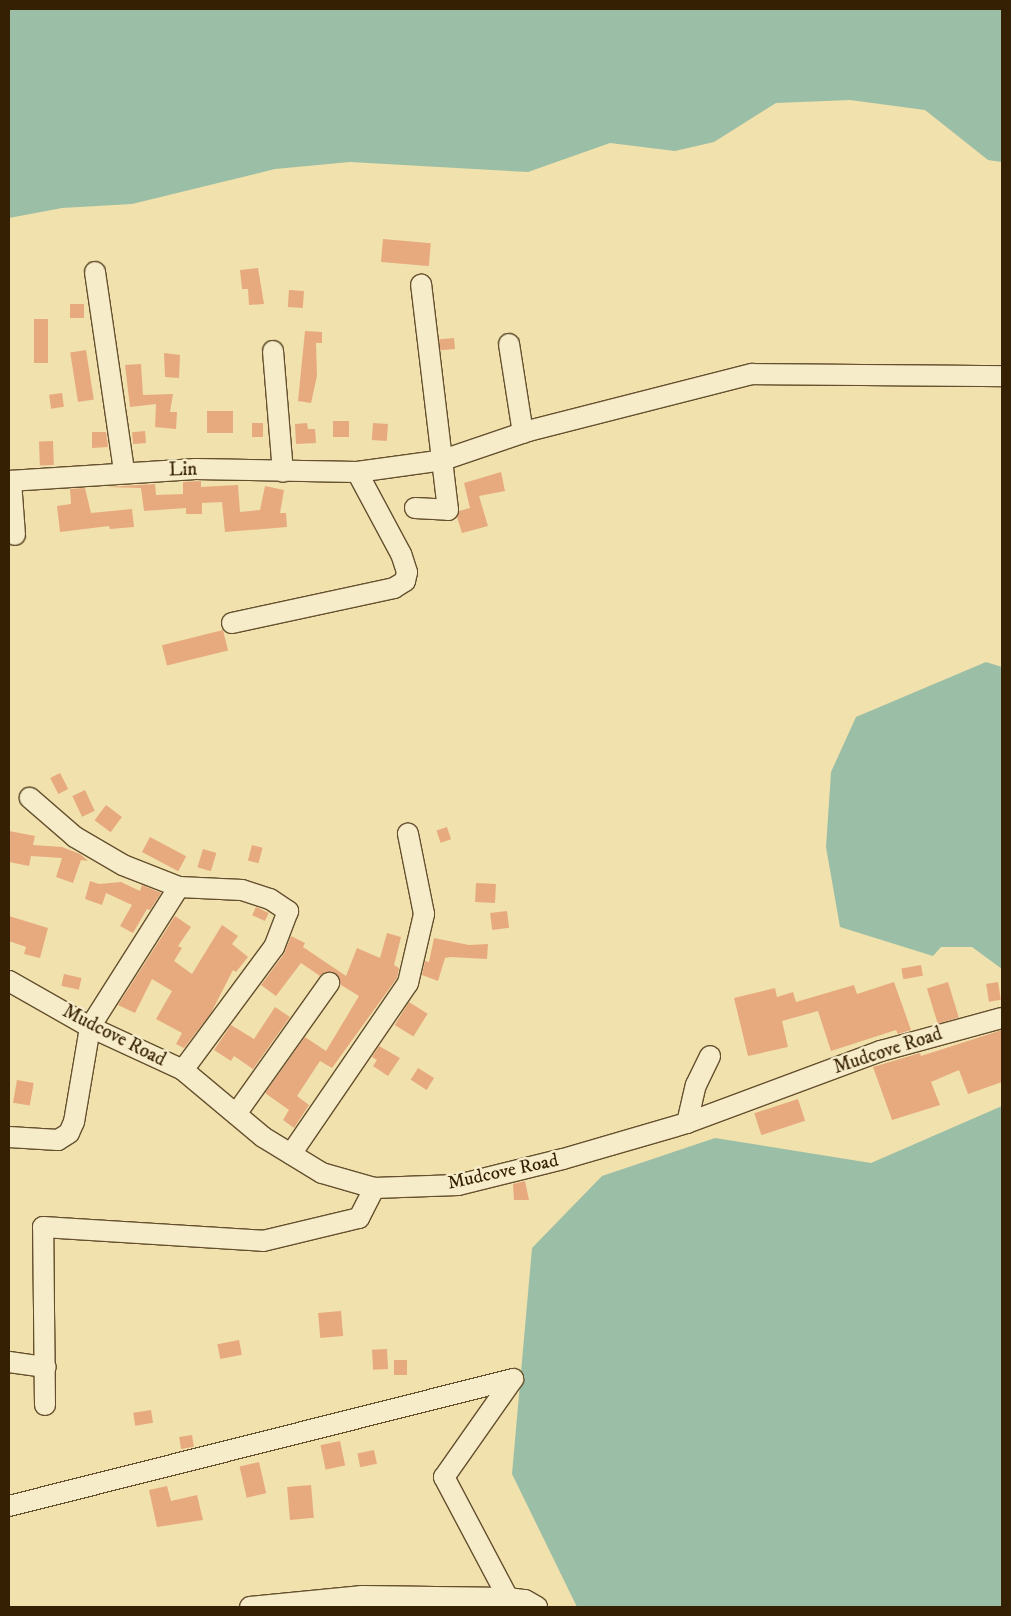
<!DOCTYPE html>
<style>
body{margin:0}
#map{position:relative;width:1011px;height:1616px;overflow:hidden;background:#f1e1ad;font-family:"IM FELL DW Pica",serif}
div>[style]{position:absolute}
.water>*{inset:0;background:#9bbea6}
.building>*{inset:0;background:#e7aa7f;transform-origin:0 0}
.roads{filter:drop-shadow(1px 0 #65502e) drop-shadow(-1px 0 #65502e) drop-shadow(0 1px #65502e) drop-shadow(0 -1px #65502e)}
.minor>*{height:20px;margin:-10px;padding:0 10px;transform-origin:10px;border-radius:10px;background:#f6ecca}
span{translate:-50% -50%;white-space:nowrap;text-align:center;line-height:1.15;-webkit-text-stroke:5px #f6ecca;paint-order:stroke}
.street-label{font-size:19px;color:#362003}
.frame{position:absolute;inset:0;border:10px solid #362003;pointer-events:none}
</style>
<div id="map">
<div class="water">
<div style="clip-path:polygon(9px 9px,1002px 9px,1002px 162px,988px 160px,925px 110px,850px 100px,776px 103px,714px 142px,675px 151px,610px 143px,528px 172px,350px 162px,275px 169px,132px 204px,62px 208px,9px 218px)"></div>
<div style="clip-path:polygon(986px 662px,1002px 667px,1002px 969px,972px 947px,941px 947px,933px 956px,840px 927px,826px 847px,831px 772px,856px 717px)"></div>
<div style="clip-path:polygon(1002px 1106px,1002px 1607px,577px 1607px,512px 1474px,532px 1248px,602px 1176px,715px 1138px,871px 1163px)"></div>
</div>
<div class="building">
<div style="left:383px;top:239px;width:48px;height:23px;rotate:5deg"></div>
<div style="clip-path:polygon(258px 268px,264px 304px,249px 305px,248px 289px,242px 289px,240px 270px)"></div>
<div style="left:289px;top:290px;width:15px;height:17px;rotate:4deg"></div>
<div style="left:70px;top:304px;width:14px;height:14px"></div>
<div style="left:34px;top:319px;width:14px;height:44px"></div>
<div style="clip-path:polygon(305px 331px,322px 332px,322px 343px,316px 343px,317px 376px,311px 403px,298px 401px)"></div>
<div style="left:454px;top:338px;width:11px;height:15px;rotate:85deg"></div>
<div style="left:86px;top:350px;width:50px;height:16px;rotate:81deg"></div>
<div style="clip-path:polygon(164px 353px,180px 355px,179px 378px,165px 377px)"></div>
<div style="clip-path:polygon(141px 364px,143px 395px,173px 394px,170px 412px,177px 412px,176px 429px,155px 427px,156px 404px,130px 407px,125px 365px)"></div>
<div style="left:62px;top:393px;width:14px;height:13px;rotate:82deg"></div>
<div style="left:207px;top:411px;width:26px;height:22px"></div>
<div style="left:349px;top:421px;width:16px;height:16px;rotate:90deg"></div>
<div style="left:252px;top:423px;width:11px;height:14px"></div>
<div style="clip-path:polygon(307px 423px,308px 429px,315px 429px,316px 443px,296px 444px,295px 424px)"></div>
<div style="left:373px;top:423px;width:15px;height:17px;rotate:4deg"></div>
<div style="left:145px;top:431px;width:12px;height:13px;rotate:85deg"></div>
<div style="clip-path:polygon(92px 432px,106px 432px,108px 447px,92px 448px)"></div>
<div style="left:53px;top:441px;width:24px;height:14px;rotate:88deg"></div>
<div style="clip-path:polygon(501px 472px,505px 491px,479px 496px,488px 526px,462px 533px,457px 517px,459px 511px,470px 508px,464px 483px)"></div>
<div style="clip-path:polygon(201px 481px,201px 487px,238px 485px,240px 512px,260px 510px,265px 486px,284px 490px,280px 513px,286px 513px,287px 527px,225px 532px,222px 502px,202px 503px,202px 514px,186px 514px,186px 508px,144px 511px,141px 488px,106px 487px,155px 484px,156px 495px,183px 494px,183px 482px)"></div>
<div style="clip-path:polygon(85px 488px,91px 513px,132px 509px,134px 527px,110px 529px,109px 526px,60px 532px,57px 506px,71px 504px,70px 489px)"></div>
<div style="left:223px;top:630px;width:21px;height:63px;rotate:76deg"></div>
<div style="left:60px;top:773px;width:18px;height:11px;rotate:63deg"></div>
<div style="left:85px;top:790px;width:23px;height:14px;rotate:65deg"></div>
<div style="left:106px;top:805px;width:20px;height:19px;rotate:37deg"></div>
<div style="left:447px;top:827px;width:13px;height:11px;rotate:72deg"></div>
<div style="clip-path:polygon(9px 831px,35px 836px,33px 845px,62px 847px,80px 854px,88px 861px,81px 860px,73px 883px,56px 877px,62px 858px,31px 856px,29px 866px,9px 862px)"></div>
<div style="left:150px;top:837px;width:41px;height:17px;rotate:28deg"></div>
<div style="left:252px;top:845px;width:11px;height:16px;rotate:15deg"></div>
<div style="left:203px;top:849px;width:14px;height:19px;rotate:17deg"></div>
<div style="clip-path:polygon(90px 881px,99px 884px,121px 882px,140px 891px,142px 885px,161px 893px,150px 910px,147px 909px,133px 933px,120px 926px,132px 905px,106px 893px,102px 905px,85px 899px)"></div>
<div style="left:476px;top:883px;width:20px;height:19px;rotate:3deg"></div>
<div style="left:256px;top:907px;width:14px;height:9px;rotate:25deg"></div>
<div style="left:507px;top:911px;width:17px;height:17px;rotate:83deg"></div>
<div style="clip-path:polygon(9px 916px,48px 928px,40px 958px,24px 954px,26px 947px,9px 941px)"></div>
<div style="clip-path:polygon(175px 916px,191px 927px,178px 946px,182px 948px,174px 961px,192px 974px,222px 925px,238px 936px,232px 944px,248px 957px,236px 972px,233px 970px,211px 1013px,184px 1048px,176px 1044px,182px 1033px,156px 1019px,172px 991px,152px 979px,135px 1013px,118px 1005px)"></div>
<div style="clip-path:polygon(387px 933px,401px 937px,394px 965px,399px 968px,397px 978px,332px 1068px,320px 1061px,297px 1096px,309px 1105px,294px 1128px,283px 1120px,289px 1110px,265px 1093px,305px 1037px,326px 1051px,359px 996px,341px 985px,335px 973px,325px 972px,320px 976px,301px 963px,276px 996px,261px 985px,284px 954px,291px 936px,305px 943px,303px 947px,346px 976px,357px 948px,380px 958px)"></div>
<div style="clip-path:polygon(434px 938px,469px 945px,488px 944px,487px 959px,450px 957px,445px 958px,438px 981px,422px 975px,425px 961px,429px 962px)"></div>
<div style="left:921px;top:965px;width:11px;height:20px;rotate:80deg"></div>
<div style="left:64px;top:974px;width:18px;height:12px;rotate:13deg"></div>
<div style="clip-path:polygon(894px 982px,911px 1030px,898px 1034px,896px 1030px,831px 1051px,818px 1011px,782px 1021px,788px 1047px,748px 1056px,734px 998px,775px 988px,777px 997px,793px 992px,796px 1002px,854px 985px,857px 994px)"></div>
<div style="left:948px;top:982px;width:37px;height:22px;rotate:73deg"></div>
<div style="left:998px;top:982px;width:18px;height:12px;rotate:81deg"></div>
<div style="left:409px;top:1002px;width:22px;height:27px;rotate:32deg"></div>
<div style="clip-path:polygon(275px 1007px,290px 1017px,253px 1069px,234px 1056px,231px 1061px,214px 1050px,231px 1025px,254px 1039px)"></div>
<div style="clip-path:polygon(1002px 1030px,1002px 1082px,968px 1094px,959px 1070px,931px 1082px,940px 1105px,892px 1120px,873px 1067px,920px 1053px,921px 1056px)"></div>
<div style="clip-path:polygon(379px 1046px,400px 1058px,388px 1076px,373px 1066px,377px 1060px,372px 1057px)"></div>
<div style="left:418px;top:1068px;width:19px;height:14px;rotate:32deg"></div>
<div style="left:17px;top:1080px;width:17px;height:23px;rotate:10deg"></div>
<div style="left:798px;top:1099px;width:23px;height:46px;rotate:72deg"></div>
<div style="clip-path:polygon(525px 1181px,529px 1200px,514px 1200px,513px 1184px)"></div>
<div style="left:341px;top:1311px;width:25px;height:23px;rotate:85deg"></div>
<div style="left:239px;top:1340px;width:15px;height:22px;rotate:79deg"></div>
<div style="left:387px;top:1349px;width:20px;height:15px;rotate:87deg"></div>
<div style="left:394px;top:1360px;width:13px;height:15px"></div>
<div style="left:151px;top:1410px;width:13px;height:18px;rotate:81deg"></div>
<div style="left:192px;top:1435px;width:12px;height:13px;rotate:81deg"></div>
<div style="left:340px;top:1441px;width:25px;height:20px;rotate:78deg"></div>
<div style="left:374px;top:1450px;width:14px;height:17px;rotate:78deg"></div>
<div style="left:259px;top:1462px;width:32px;height:20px;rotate:77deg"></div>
<div style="left:311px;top:1485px;width:33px;height:24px;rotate:85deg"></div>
<div style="clip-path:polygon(167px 1486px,171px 1501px,197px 1495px,203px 1520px,157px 1527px,149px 1490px)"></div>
</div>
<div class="roads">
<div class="minor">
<div style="left:95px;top:272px;width:202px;rotate:81.7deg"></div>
<div style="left:509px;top:344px;width:90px;rotate:81.1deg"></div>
<div style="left:273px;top:351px;width:121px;rotate:85.3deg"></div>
<div style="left:9px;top:481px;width:187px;rotate:-3.7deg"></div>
<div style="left:196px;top:469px;width:161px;rotate:1.1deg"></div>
<div style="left:357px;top:472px;width:87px;rotate:-7.9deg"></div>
<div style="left:443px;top:460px;width:90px;rotate:-18.8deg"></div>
<div style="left:528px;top:431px;width:231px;rotate:-14.3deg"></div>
<div style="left:752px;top:374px;width:250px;rotate:0.5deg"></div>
<div style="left:11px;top:481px;width:54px;rotate:85.8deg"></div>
<div style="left:415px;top:508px;width:33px;rotate:3deg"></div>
<div style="left:448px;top:510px;width:227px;rotate:-96.8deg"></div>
<div style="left:232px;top:623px;width:166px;rotate:-12.2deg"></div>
<div style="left:394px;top:588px;width:13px;rotate:-32deg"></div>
<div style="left:405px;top:581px;width:9px;rotate:-77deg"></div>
<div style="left:407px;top:572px;width:19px;rotate:-108deg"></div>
<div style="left:401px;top:554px;width:93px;rotate:-118.2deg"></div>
<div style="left:179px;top:887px;width:63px;rotate:2.7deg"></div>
<div style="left:242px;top:890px;width:29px;rotate:18deg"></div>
<div style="left:270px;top:899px;width:22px;rotate:34deg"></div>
<div style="left:288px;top:911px;width:39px;rotate:111deg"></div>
<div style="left:274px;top:947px;width:153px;rotate:126.5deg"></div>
<div style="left:9px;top:981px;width:93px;rotate:29.6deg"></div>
<div style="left:90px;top:1027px;width:102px;rotate:24.8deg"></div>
<div style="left:183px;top:1070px;width:104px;rotate:39.9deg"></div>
<div style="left:263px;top:1137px;width:69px;rotate:31.4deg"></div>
<div style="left:322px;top:1173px;width:54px;rotate:16.1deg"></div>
<div style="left:374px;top:1188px;width:84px;rotate:-2deg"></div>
<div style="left:458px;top:1185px;width:108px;rotate:-13.9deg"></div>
<div style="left:563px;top:1159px;width:129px;rotate:-16.2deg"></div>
<div style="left:687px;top:1123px;width:207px;rotate:-20.4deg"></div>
<div style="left:881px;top:1051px;width:125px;rotate:-15.3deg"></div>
<div style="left:236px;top:1114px;width:161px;rotate:-54.6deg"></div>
<div style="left:687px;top:1123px;width:39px;rotate:-77deg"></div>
<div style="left:696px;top:1085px;width:32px;rotate:-64deg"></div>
<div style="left:9px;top:1137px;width:49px;rotate:3.5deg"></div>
<div style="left:58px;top:1140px;width:13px;rotate:-32deg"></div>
<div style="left:69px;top:1133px;width:12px;rotate:-66deg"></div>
<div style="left:74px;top:1122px;width:96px;rotate:-80.4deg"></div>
<div style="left:90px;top:1027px;width:166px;rotate:-57.6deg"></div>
<div style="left:179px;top:887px;width:60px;rotate:-158.6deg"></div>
<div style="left:123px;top:865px;width:56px;rotate:-149.7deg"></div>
<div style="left:75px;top:837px;width:60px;rotate:-139.1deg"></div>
<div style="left:291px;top:1154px;width:207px;rotate:-55.6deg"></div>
<div style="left:408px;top:983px;width:71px;rotate:-76.9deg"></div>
<div style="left:424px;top:914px;width:82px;rotate:-101.3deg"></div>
<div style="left:9px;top:1362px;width:37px;rotate:8deg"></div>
<div style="left:513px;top:1379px;width:120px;rotate:125.1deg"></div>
<div style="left:444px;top:1477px;width:137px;rotate:62.1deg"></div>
<div style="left:508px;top:1598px;width:17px;rotate:7deg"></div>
<div style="left:525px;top:1600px;width:14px;rotate:30deg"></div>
<div style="left:45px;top:1405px;width:178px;rotate:-90.6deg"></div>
<div style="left:43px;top:1227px;width:220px;rotate:3.6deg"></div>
<div style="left:263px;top:1241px;width:99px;rotate:-13.5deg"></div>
<div style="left:359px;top:1218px;width:34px;rotate:-63deg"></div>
<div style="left:9px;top:1506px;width:520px;rotate:-14.14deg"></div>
<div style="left:250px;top:1607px;width:113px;rotate:-5.6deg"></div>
<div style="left:362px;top:1596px;width:146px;rotate:0.8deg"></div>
</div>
</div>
<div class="street-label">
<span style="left:183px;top:470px;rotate:-2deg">Lin</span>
<span style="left:114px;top:1036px;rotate:27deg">Mudcove Road</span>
<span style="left:888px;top:1051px;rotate:-18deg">Mudcove Road</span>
<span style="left:503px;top:1172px;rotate:-12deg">Mudcove Road</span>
</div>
<div class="frame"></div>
</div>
